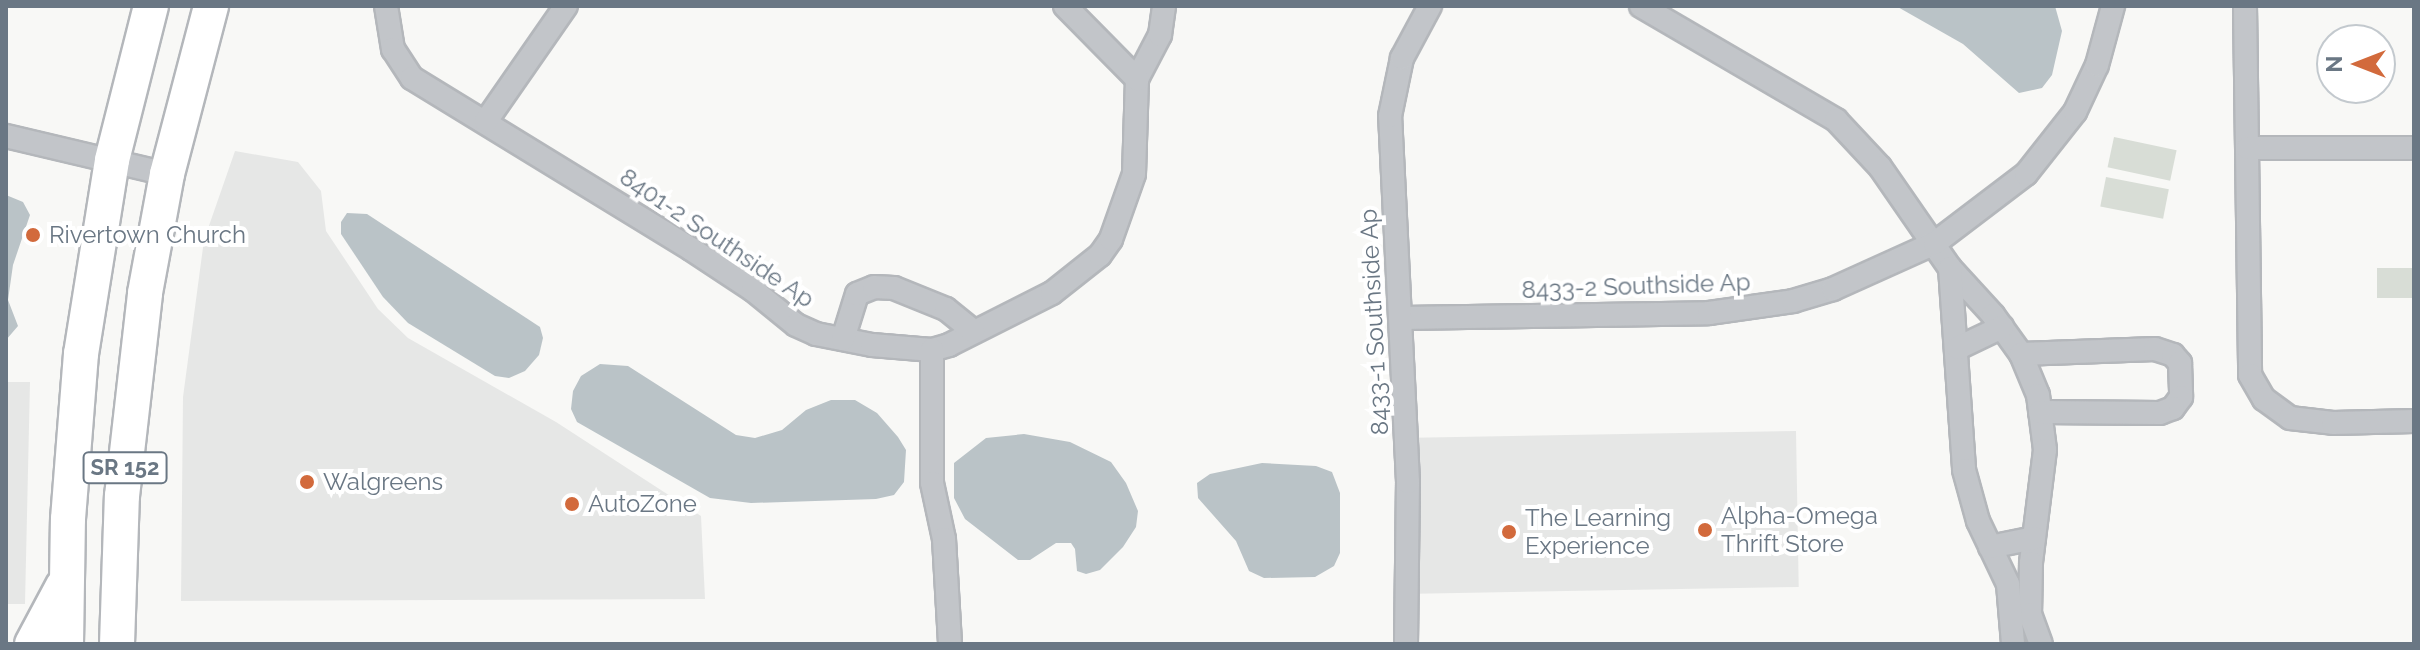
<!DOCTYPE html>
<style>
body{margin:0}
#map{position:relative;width:2420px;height:650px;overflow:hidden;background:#f8f8f6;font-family:Raleway,sans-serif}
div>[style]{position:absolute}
.built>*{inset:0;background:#e6e7e6;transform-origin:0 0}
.green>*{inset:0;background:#d8ddd6;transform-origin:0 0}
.water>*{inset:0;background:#bac3c7}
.roads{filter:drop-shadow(2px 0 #b4b7bb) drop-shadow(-2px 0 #b4b7bb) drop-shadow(0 2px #b4b7bb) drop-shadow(0 -2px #b4b7bb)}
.street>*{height:22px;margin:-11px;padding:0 11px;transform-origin:11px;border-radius:11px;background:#c2c5c9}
.primary>*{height:34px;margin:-17px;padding:0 17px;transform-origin:17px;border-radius:17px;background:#fff}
.dots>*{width:22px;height:22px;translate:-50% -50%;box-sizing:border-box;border:4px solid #fff;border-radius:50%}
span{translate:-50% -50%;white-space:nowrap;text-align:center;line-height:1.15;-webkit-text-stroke:8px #fff;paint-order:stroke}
.shield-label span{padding:2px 6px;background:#fff;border:2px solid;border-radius:6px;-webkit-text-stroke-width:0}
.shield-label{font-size:22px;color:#6a7784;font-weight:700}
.poi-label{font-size:24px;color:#6a7784}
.left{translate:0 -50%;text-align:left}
.street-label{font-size:24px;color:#6a7784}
.frame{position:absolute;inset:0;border:8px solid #6a7784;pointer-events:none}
.north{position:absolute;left:2316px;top:24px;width:80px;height:80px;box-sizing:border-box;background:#fff;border:2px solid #c3c9ce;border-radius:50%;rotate:270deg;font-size:22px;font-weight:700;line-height:32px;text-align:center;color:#6a7784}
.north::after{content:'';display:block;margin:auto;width:28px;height:36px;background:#d26a3c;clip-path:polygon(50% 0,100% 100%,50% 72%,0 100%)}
</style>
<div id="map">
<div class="built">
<div style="clip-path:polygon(235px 151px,298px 162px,321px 191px,326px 231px,378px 309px,408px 338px,556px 422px,701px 516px,705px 599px,181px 601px,183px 397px,204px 240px)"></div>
<div style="clip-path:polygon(6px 382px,30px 382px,25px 604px,6px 604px)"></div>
<div style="left:1796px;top:431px;width:156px;height:382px;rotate:89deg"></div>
</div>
<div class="green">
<div style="left:2114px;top:137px;width:64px;height:31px;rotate:12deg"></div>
<div style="left:2106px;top:177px;width:64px;height:30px;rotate:11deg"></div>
<div style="left:2377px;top:268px;width:37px;height:30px"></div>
</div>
<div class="water">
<div style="clip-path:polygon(1896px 6px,2055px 6px,2062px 31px,2052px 75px,2042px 88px,2019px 93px,1963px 44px)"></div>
<div style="clip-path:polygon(6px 195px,23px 202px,30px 215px,13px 265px,8px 300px,18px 326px,6px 340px)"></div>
<div style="clip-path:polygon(347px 213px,367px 214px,540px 327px,543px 338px,539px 355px,525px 371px,509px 378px,495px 376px,408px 323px,383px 297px,341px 234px,341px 222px)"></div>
<div style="clip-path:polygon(600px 364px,628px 366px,736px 435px,755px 438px,782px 430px,806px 410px,831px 400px,855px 400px,877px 413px,898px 437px,906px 450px,904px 482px,894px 495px,876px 499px,751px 503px,710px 498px,577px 422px,571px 409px,573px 391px,581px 376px)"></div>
<div style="clip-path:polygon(1024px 434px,1070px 442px,1111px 462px,1126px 483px,1138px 511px,1136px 527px,1123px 547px,1100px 570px,1086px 574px,1077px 571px,1075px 549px,1071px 543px,1056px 543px,1030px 560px,1018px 560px,965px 519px,954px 498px,954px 463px,986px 438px)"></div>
<div style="clip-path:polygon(1262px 463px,1316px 466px,1332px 472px,1340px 493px,1340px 553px,1334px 566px,1315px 577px,1264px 578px,1249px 571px,1236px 541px,1198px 498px,1197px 483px,1210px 474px)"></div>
</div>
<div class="roads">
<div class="street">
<div style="left:386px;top:6px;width:44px;rotate:80.8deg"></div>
<div style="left:393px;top:49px;width:35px;rotate:57deg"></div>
<div style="left:412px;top:78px;width:327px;rotate:31.5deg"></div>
<div style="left:691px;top:249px;width:74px;rotate:33.5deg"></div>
<div style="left:753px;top:290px;width:55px;rotate:39.1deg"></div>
<div style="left:796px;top:325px;width:22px;rotate:24deg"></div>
<div style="left:816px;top:334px;width:57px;rotate:11.1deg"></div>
<div style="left:872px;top:345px;width:60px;rotate:4.8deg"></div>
<div style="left:932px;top:350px;width:18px;rotate:-16deg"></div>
<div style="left:949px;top:345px;width:115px;rotate:-26.8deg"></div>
<div style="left:1052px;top:293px;width:61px;rotate:-38.4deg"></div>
<div style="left:1100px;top:255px;width:19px;rotate:-55deg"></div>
<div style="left:1111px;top:239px;width:69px;rotate:-70.5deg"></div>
<div style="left:1134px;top:174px;width:95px;rotate:-88.2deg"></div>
<div style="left:1137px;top:79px;width:50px;rotate:-62.4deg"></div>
<div style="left:1160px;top:35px;width:29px;rotate:-82deg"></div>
<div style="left:1065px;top:6px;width:103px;rotate:45.4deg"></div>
<div style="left:1641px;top:6px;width:226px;rotate:30.3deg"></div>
<div style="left:1836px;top:120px;width:64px;rotate:46.9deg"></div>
<div style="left:1880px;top:167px;width:123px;rotate:55.3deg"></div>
<div style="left:1950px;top:268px;width:64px;rotate:47.5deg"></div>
<div style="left:1993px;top:315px;width:48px;rotate:54.3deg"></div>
<div style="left:2021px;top:354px;width:44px;rotate:67.5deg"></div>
<div style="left:2038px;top:395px;width:55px;rotate:82.7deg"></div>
<div style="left:2045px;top:450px;width:114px;rotate:97.1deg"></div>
<div style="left:2031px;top:563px;width:51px;rotate:91.1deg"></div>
<div style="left:2030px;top:614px;width:32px;rotate:70deg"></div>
<div style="left:2245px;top:6px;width:369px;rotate:89.2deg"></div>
<div style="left:2250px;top:375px;width:28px;rotate:60deg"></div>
<div style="left:2264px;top:399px;width:32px;rotate:36deg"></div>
<div style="left:2290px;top:418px;width:43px;rotate:6.6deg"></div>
<div style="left:2333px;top:423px;width:81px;rotate:-1.4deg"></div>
<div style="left:486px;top:121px;width:140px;rotate:-55.2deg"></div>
<div style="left:6px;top:136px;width:165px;rotate:13.3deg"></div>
<div style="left:2248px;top:148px;width:166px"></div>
<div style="left:1950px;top:268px;width:202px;rotate:86deg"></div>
<div style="left:1964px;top:470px;width:53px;rotate:74.6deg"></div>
<div style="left:1978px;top:521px;width:70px;rotate:64.5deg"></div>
<div style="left:2008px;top:584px;width:60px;rotate:85.2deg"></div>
<div style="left:1403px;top:318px;width:306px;rotate:-0.9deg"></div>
<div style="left:1709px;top:313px;width:85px;rotate:-8.1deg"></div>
<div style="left:1793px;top:301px;width:42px;rotate:-16.7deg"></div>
<div style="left:1833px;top:289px;width:112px;rotate:-24.3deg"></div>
<div style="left:1935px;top:243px;width:114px;rotate:-37.2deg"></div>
<div style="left:2026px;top:174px;width:79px;rotate:-51.7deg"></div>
<div style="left:2075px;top:112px;width:52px;rotate:-64.9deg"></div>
<div style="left:2097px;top:65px;width:61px;rotate:-74.8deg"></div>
<div style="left:843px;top:339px;width:47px;rotate:-72.7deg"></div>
<div style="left:857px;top:294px;width:18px;rotate:-22deg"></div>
<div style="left:874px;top:287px;width:20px;rotate:3deg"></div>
<div style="left:894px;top:288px;width:56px;rotate:22deg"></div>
<div style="left:946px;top:309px;width:35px;rotate:39deg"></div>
<div style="left:1958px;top:348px;width:49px;rotate:-25.5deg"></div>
<div style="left:932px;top:350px;width:133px;rotate:90deg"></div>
<div style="left:932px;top:483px;width:57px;rotate:77.9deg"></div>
<div style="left:944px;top:539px;width:105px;rotate:86.7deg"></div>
<div style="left:2021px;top:354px;width:134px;rotate:-2.1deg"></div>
<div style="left:2155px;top:349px;width:19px;rotate:18deg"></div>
<div style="left:2173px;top:355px;width:11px;rotate:49deg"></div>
<div style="left:2180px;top:363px;width:34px;rotate:88deg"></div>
<div style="left:2181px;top:397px;width:14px;rotate:126deg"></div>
<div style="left:2173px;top:408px;width:14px;rotate:159deg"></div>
<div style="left:2160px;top:413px;width:120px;rotate:-179.5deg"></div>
<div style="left:1990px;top:547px;width:45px;rotate:-11.6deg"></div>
<div style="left:1406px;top:644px;width:162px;rotate:-89.3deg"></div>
<div style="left:1408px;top:482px;width:366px;rotate:-92.8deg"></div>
<div style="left:1390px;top:116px;width:59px;rotate:-78.3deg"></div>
<div style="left:1402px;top:58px;width:59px;rotate:-61.7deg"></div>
</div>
<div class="primary">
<div style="left:32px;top:644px;width:66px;rotate:-61.9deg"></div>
<div style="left:66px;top:644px;width:125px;rotate:-89.1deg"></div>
<div style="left:68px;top:519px;width:166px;rotate:-85.5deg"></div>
<div style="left:81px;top:354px;width:196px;rotate:-80.9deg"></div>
<div style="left:112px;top:160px;width:159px;rotate:-75.8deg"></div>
<div style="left:117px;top:644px;width:148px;rotate:-88.1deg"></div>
<div style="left:122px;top:496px;width:204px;rotate:-83.5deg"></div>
<div style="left:145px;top:293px;width:121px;rotate:-79.5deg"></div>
<div style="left:167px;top:174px;width:174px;rotate:-75.3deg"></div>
</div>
</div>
<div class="dots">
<div style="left:33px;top:235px;background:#d26a3c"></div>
<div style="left:307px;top:482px;background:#d26a3c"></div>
<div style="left:572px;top:504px;background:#d26a3c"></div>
<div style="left:1705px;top:530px;background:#d26a3c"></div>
<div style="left:1509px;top:532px;background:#d26a3c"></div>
</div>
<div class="shield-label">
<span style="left:125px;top:468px">SR 152</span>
</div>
<div class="poi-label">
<span class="left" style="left:49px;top:235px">Rivertown Church</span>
<span class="left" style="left:323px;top:482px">Walgreens</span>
<span class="left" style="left:588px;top:504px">AutoZone</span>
<span class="left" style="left:1721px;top:530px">Alpha-Omega<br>Thrift Store</span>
<span class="left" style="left:1525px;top:532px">The Learning<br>Experience</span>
</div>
<div class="street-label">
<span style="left:717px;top:238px;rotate:34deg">8401-2 Southside Ap</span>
<span style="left:1636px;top:286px;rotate:-2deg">8433-2 Southside Ap</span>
<span style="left:1374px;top:322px;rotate:-93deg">8433-1 Southside Ap</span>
</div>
<div class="frame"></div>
<div class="north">N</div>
</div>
